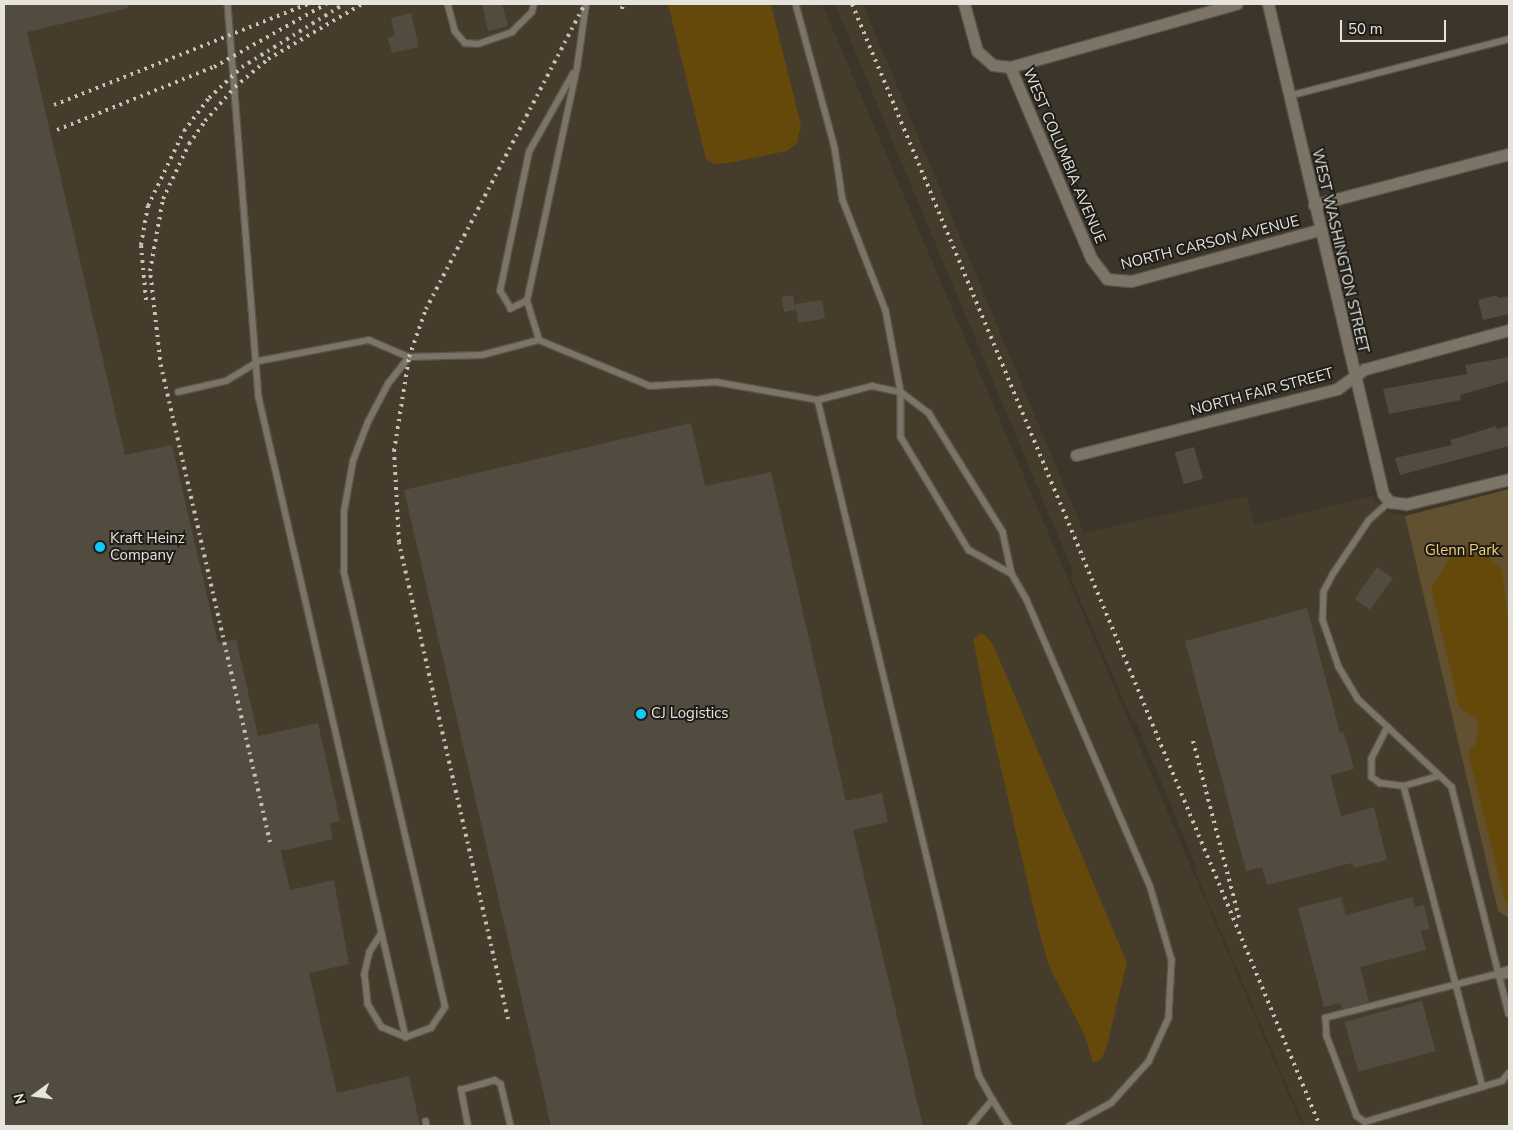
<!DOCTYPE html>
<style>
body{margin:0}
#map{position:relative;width:1513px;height:1130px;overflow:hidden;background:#3b352a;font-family:"Nunito Sans",sans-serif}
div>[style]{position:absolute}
.built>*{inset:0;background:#453c2b}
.green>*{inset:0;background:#625130}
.water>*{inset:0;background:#64490a}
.building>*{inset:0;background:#524b40;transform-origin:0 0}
.roads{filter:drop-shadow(1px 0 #59544b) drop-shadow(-1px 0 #59544b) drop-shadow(0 1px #59544b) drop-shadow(0 -1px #59544b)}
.service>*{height:5.5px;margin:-2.75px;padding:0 2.75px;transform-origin:2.75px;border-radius:2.75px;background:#7b7467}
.minor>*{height:11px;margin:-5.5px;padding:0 5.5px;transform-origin:5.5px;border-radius:5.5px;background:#7b7467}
.rail>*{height:4px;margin-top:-2px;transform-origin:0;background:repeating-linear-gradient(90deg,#c6c3bb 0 2.5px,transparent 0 7.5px)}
.dots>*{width:14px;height:14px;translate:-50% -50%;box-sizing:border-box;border:2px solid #1f1d18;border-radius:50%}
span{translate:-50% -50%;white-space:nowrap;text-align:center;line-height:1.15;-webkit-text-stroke:4px #1f1d18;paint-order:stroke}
.street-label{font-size:15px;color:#e6e3dc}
.poi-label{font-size:15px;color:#e6e3dc}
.left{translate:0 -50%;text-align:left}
.park-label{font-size:15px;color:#f5ca78}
.frame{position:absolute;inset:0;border:5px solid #e6e3dc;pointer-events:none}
.north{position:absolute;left:10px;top:1070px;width:50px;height:50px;-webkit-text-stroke:4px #1f1d18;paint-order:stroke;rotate:256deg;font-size:14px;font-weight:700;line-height:20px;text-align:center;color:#e6e3dc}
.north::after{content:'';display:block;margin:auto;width:18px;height:22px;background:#e6e3dc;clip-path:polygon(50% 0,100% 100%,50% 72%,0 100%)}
.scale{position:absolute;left:1340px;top:20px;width:106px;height:22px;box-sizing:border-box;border:2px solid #e6e3dc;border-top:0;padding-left:6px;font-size:15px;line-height:18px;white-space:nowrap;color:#e6e3dc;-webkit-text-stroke:4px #1f1d18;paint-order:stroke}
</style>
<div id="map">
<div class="built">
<div style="clip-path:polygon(4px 4px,822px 4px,1302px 1126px,4px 1126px)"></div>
<div style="clip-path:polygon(835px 4px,863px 4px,1084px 533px,1247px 496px,1254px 525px,1372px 496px,1387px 512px,1405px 516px,1498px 911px,1509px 918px,1509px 1126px,1304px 1126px,1195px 871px,1197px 869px,1138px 726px,1132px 720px,1071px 579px,1072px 569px)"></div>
</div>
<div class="green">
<div style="clip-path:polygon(1509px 489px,1509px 918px,1498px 911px,1405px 516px)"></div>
</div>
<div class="water">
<div style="clip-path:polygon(668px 4px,771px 4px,801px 125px,797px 143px,787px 151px,728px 163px,714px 164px,706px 159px)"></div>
<div style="clip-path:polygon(1467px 554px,1487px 556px,1502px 569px,1509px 626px,1509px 905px,1505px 902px,1468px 752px,1476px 743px,1479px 727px,1476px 718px,1459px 707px,1431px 588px,1450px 557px)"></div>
<div style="clip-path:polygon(979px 634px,984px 634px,993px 644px,1127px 963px,1106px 1049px,1101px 1059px,1093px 1063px,1085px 1036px,1049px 966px,1039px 931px,985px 700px,973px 639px)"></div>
</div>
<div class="building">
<div style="clip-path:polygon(4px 4px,128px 4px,128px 8px,27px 32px,125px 455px,172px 445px,218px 643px,236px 639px,258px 736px,318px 723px,340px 821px,330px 823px,333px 839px,281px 851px,290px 890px,334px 880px,349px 964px,309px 973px,337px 1093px,409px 1076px,420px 1126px,4px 1126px)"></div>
<div style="clip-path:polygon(482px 4px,502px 4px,508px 26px,488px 31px)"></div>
<div style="clip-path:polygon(411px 13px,419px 47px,392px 53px,388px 38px,395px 36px,391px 18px)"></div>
<div style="left:793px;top:295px;width:15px;height:12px;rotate:79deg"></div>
<div style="clip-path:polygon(1497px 295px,1498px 298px,1509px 296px,1509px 314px,1483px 320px,1478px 300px)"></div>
<div style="left:822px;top:300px;width:19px;height:27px;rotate:81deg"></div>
<div style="clip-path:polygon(1509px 357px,1509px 381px,1460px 395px,1461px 400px,1389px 414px,1383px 389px,1467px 374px,1465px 365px)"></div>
<div style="clip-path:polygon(691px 423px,705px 486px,771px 472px,846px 801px,882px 793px,888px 822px,853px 830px,923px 1126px,551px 1126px,404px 490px)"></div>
<div style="clip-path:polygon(1496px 426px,1497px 429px,1509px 426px,1509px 446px,1400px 475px,1395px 458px,1452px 445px,1450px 440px)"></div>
<div style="left:1194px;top:447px;width:33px;height:20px;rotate:74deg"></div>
<div style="left:1377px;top:567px;width:19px;height:39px;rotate:35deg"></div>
<div style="clip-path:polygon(1307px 608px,1340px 733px,1344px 732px,1354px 769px,1330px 775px,1341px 816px,1374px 807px,1387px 860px,1354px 868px,1352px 863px,1267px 885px,1262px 867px,1246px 871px,1185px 641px)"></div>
<div style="clip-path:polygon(1341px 897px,1346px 915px,1412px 897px,1415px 907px,1424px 905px,1430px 929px,1421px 931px,1426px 950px,1360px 967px,1369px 1002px,1342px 1009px,1340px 1003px,1324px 1007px,1298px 908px)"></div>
<div style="left:1422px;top:1001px;width:52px;height:80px;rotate:75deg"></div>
</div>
<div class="roads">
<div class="service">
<div style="left:228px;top:4px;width:394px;rotate:85.5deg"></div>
<div style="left:259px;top:397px;width:550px;rotate:77.08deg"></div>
<div style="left:382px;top:933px;width:22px;rotate:122deg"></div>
<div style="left:370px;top:952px;width:23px;rotate:103deg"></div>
<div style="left:365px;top:974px;width:30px;rotate:84deg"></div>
<div style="left:368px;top:1004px;width:27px;rotate:59deg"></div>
<div style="left:382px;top:1027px;width:26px;rotate:23deg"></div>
<div style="left:406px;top:1037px;width:27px;rotate:-20deg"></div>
<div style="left:431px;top:1028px;width:25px;rotate:-56deg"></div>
<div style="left:445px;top:1007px;width:447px;rotate:-103.1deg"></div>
<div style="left:344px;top:572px;width:60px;rotate:-90deg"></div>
<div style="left:344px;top:512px;width:52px;rotate:-80deg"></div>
<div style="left:353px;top:461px;width:42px;rotate:-69deg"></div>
<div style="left:368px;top:422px;width:43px;rotate:-62.2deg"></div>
<div style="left:388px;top:384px;width:34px;rotate:-52deg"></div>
<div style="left:448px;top:4px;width:28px;rotate:75deg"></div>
<div style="left:455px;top:31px;width:16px;rotate:50deg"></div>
<div style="left:465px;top:43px;width:13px;rotate:4deg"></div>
<div style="left:478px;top:44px;width:36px;rotate:-19deg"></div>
<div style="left:512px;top:32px;width:28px;rotate:-45deg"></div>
<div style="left:532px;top:12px;width:8px;rotate:-76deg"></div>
<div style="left:796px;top:4px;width:149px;rotate:74.8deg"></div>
<div style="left:835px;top:148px;width:53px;rotate:81.3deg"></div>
<div style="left:843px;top:200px;width:119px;rotate:68.8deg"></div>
<div style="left:886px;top:311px;width:82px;rotate:79.5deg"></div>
<div style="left:901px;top:392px;width:45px;rotate:90deg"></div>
<div style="left:901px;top:437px;width:132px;rotate:59deg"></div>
<div style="left:969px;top:550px;width:49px;rotate:29.2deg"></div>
<div style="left:1289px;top:96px;width:227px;rotate:-14.5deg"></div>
<div style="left:527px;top:301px;width:18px;rotate:153deg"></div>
<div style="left:511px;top:309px;width:21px;rotate:-121deg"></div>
<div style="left:500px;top:291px;width:142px;rotate:-78.2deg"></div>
<div style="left:529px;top:152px;width:90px;rotate:-60.6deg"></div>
<div style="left:539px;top:340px;width:41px;rotate:-107.1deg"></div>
<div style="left:527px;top:301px;width:238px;rotate:-77.9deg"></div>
<div style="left:577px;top:68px;width:65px;rotate:-82deg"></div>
<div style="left:178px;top:392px;width:49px;rotate:-12.9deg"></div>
<div style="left:226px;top:381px;width:39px;rotate:-31deg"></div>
<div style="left:259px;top:361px;width:112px;rotate:-10.8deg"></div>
<div style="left:369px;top:340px;width:43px;rotate:23deg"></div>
<div style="left:409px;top:357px;width:73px;rotate:-1.6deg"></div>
<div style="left:482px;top:355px;width:59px;rotate:-14.7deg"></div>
<div style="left:539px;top:340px;width:120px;rotate:22.5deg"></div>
<div style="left:650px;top:386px;width:66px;rotate:-3.5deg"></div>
<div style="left:716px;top:382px;width:104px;rotate:10deg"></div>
<div style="left:818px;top:400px;width:56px;rotate:-14.5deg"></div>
<div style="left:872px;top:386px;width:30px;rotate:12deg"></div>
<div style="left:901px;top:392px;width:35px;rotate:37deg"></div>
<div style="left:929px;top:413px;width:140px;rotate:58.1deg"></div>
<div style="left:1003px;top:532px;width:43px;rotate:77.9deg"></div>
<div style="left:1012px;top:574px;width:30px;rotate:60deg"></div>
<div style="left:1027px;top:600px;width:310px;rotate:66.7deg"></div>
<div style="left:1150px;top:885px;width:78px;rotate:73.7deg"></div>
<div style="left:1172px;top:960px;width:58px;rotate:93deg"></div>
<div style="left:1169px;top:1018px;width:48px;rotate:114.4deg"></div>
<div style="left:1149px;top:1062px;width:55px;rotate:132.1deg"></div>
<div style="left:1112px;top:1103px;width:48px;rotate:151.3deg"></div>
<div style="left:818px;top:400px;width:694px;rotate:76.58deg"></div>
<div style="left:979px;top:1075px;width:29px;rotate:61deg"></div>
<div style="left:993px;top:1100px;width:34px;rotate:130deg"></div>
<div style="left:1390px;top:502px;width:28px;rotate:138deg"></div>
<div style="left:1369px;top:521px;width:63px;rotate:123.9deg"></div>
<div style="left:1334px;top:573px;width:21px;rotate:118deg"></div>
<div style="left:1324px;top:592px;width:28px;rotate:92deg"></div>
<div style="left:1323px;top:620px;width:50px;rotate:71.2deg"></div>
<div style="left:1339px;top:667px;width:37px;rotate:59deg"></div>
<div style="left:1358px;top:699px;width:129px;rotate:43.1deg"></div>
<div style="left:1452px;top:787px;width:234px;rotate:75.9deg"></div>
<div style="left:1388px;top:727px;width:36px;rotate:117deg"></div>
<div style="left:1372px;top:759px;width:18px;rotate:90deg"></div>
<div style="left:1372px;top:777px;width:10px;rotate:37deg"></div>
<div style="left:1380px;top:783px;width:24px;rotate:7deg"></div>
<div style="left:1404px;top:786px;width:311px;rotate:75.3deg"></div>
<div style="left:1404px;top:786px;width:35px;rotate:-16deg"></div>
<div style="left:382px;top:933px;width:107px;rotate:77deg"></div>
<div style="left:1499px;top:974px;width:179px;rotate:165.7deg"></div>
<div style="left:1326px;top:1018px;width:18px;rotate:87deg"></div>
<div style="left:1327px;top:1036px;width:85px;rotate:69.4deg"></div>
<div style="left:1357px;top:1116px;width:10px;rotate:37deg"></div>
<div style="left:1365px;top:1122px;width:143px;rotate:-16.7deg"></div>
<div style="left:1502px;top:1081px;width:11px;rotate:-49deg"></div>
<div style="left:993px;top:1100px;width:31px;rotate:58deg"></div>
<div style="left:426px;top:1121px;width:5px;rotate:79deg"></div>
<div style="left:468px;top:1126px;width:37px;rotate:-101deg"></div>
<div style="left:461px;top:1090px;width:35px;rotate:-16deg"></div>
<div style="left:495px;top:1080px;width:7px;rotate:34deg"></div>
<div style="left:501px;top:1084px;width:43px;rotate:76.6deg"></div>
</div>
<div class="minor">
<div style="left:964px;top:4px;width:49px;rotate:74.5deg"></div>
<div style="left:977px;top:51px;width:21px;rotate:41deg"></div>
<div style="left:993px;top:65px;width:17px;rotate:7deg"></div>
<div style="left:1010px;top:67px;width:207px;rotate:67deg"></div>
<div style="left:1091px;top:258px;width:26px;rotate:53deg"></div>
<div style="left:1107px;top:279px;width:24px;rotate:5deg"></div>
<div style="left:1131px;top:281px;width:195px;rotate:-15.2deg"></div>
<div style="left:1268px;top:4px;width:503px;rotate:76.79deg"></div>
<div style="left:1383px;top:494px;width:11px;rotate:49deg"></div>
<div style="left:1390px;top:502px;width:16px;rotate:7deg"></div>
<div style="left:1406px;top:504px;width:106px;rotate:-13.6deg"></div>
<div style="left:1010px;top:67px;width:235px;rotate:-15.6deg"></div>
<div style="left:1314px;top:205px;width:202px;rotate:-14.7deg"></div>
<div style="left:1076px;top:455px;width:269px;rotate:-14.2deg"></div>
<div style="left:1337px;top:389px;width:34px;rotate:-36deg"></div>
<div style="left:1365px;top:369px;width:149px;rotate:-15.2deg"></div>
<div style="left:1499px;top:974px;width:10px;rotate:-17deg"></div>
</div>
</div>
<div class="rail">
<div style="left:852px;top:4px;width:1216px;rotate:67.36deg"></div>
<div style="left:622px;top:9px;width:5px;rotate:-79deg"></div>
<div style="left:54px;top:105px;width:273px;rotate:-21.7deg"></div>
<div style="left:57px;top:130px;width:169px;rotate:-21.9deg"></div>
<div style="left:214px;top:67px;width:129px;rotate:-29.4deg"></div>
<div style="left:146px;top:300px;width:55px;rotate:-95.2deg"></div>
<div style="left:141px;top:245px;width:40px;rotate:-80deg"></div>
<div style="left:148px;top:206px;width:83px;rotate:-64.4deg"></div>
<div style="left:184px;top:131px;width:41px;rotate:-52.9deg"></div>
<div style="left:209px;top:98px;width:45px;rotate:-43.2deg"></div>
<div style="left:242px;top:67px;width:120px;rotate:-31.7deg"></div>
<div style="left:1193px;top:741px;width:187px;rotate:75.4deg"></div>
<div style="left:270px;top:842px;width:487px;rotate:-102.9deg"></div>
<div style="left:161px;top:367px;width:97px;rotate:-96.5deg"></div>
<div style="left:150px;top:271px;width:73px;rotate:-79.8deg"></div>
<div style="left:163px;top:199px;width:61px;rotate:-64.7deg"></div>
<div style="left:189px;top:144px;width:28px;rotate:-55deg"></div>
<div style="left:205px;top:121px;width:45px;rotate:-48.6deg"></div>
<div style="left:235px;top:87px;width:43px;rotate:-40.3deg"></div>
<div style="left:268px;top:59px;width:109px;rotate:-30.3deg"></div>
<div style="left:508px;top:1019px;width:489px;rotate:-102.9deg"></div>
<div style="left:399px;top:542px;width:91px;rotate:-93.1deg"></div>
<div style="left:394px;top:451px;width:95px;rotate:-80.9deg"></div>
<div style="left:409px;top:357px;width:51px;rotate:-70.5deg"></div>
<div style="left:426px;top:309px;width:344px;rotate:-62.5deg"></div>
</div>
<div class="dots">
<div style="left:100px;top:547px;background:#11cafa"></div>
<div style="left:641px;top:714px;background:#11cafa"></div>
</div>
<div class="street-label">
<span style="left:1064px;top:156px;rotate:67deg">WEST COLUMBIA AVENUE</span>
<span style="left:1210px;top:243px;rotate:-14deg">NORTH CARSON AVENUE</span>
<span style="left:1340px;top:251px;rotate:77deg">WEST WASHINGTON STREET</span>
<span style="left:1262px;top:392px;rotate:-15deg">NORTH FAIR STREET</span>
</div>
<div class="poi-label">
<span class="left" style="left:110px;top:547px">Kraft Heinz<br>Company</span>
<span class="left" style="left:651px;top:714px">CJ Logistics</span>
</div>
<div class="park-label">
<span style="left:1462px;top:551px">Glenn Park</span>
</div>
<div class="frame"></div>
<div class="north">N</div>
<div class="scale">50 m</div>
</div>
